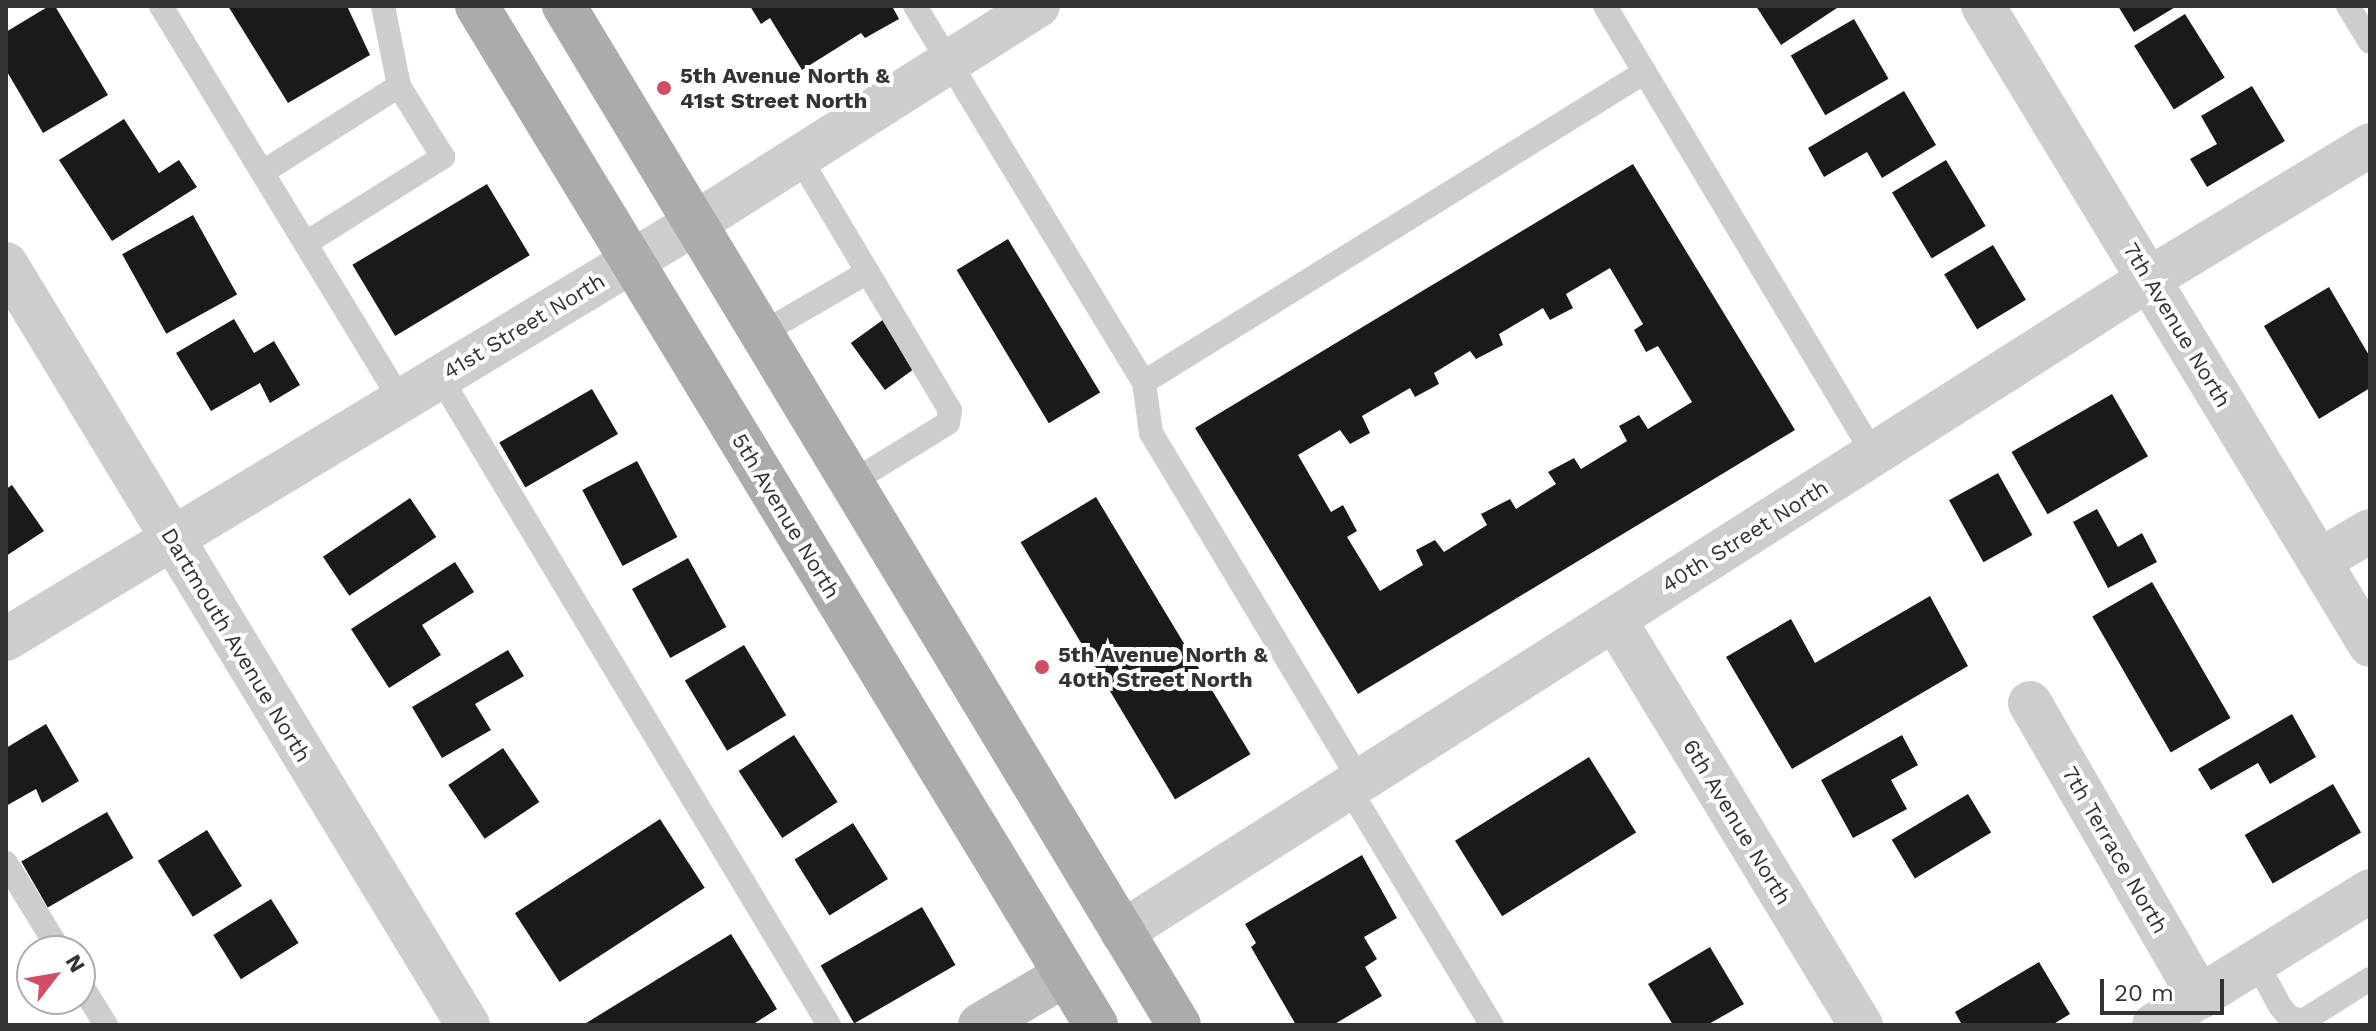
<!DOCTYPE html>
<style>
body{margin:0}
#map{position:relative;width:2376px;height:1031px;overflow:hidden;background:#fff;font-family:"Work Sans",sans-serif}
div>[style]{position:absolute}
.building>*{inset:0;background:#1a1a1a;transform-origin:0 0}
.lane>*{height:24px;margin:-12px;padding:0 12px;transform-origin:12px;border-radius:12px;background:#cdcdcd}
.street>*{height:44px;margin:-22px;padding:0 22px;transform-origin:22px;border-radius:22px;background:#cdcdcd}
.secondary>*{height:44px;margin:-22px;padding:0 22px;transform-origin:22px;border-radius:22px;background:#bdbdbd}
.primary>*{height:44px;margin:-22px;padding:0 22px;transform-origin:22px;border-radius:22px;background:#ababab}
.dots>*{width:22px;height:22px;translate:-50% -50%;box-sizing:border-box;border:4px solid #fff;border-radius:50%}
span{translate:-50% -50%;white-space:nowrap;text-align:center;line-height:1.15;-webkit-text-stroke:8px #fff;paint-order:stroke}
.poi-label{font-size:22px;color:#333;font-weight:700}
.left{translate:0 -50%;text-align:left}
.street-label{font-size:22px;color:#333}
.frame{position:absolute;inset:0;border:8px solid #333;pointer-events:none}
.north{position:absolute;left:16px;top:935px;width:80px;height:80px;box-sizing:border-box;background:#fff;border:2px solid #adadad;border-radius:50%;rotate:59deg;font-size:22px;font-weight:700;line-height:32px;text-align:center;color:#333}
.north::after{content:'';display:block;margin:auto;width:28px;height:36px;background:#d14e65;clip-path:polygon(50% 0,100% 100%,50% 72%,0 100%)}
.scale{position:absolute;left:2100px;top:979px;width:124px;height:36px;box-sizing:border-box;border:4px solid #333;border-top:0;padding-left:10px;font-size:24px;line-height:28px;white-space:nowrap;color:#333;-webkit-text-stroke:6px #fff;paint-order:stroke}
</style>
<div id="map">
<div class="building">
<div style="clip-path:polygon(49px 6px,55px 6px,108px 95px,43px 133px,6px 70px,6px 32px)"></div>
<div style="clip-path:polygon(228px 6px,347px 6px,370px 55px,288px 103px)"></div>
<div style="clip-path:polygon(750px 6px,892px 6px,899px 19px,865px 38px,861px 33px,802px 70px,770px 18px,761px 24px)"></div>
<div style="clip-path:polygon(1756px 6px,1840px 6px,1781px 45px)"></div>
<div style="clip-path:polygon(2118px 6px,2177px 6px,2134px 32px)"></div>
<div style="left:2185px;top:14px;width:75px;height:60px;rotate:58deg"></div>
<div style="left:1854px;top:19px;width:69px;height:73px;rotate:60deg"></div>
<div style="clip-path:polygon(2252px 86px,2285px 141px,2207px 187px,2190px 159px,2217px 144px,2201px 116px)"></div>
<div style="clip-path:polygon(1904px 91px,1936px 145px,1882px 178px,1867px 152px,1824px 177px,1808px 148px)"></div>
<div style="clip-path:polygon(124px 119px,159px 173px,179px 160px,197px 187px,112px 241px,59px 160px)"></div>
<div style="left:1946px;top:160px;width:77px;height:63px;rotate:59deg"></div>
<div style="clip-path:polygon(evenodd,1633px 164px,1795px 430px,1358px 694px,1195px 428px,1633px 164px,1610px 268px,1643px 324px,1634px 330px,1646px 352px,1658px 346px,1692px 402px,1648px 429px,1639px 415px,1619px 426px,1627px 441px,1581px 469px,1574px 458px,1548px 472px,1556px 484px,1516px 509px,1510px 499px,1481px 514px,1487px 525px,1444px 552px,1435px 540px,1416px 550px,1423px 565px,1380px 591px,1347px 537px,1357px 531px,1343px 505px,1331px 512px,1298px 455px,1340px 430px,1350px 444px,1370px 433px,1362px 416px,1410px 388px,1415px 397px,1439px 384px,1434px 373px,1470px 351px,1476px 359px,1503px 345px,1499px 334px,1543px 308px,1550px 320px,1573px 308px,1566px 294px,1610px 268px)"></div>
<div style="left:487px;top:184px;width:83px;height:157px;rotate:59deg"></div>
<div style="left:193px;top:215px;width:91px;height:81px;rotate:61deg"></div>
<div style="left:1008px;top:239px;width:179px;height:60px;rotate:59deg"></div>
<div style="left:1993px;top:245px;width:64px;height:57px;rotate:59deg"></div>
<div style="clip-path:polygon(2329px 287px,2370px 357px,2370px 388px,2319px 419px,2264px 326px)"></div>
<div style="clip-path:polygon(234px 319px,254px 353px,274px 341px,300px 385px,270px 403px,260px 383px,211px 411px,176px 353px)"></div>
<div style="left:884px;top:319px;width:58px;height:41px;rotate:54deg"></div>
<div style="left:592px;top:389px;width:52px;height:107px;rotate:60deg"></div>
<div style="left:2112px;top:394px;width:72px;height:116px;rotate:60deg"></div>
<div style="left:637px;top:461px;width:86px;height:62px;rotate:62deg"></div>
<div style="left:1998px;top:473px;width:71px;height:56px;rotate:61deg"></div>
<div style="clip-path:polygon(12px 485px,44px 531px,6px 556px,6px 489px)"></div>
<div style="left:1096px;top:497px;width:300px;height:88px;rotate:59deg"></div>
<div style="left:410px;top:498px;width:47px;height:105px;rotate:56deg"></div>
<div style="clip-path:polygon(2097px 509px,2118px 547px,2142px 533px,2157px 562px,2108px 588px,2073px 522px)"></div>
<div style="left:688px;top:558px;width:79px;height:64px;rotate:61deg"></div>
<div style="clip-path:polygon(455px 562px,474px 592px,422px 625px,441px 655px,389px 688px,351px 629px)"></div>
<div style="left:2152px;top:582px;width:157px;height:69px;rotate:60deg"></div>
<div style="clip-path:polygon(1930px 596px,1968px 666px,1792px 769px,1726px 657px,1791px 619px,1815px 663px)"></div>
<div style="left:744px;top:645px;width:82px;height:69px;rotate:59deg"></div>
<div style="clip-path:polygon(508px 650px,524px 676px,475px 704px,491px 730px,442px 758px,412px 707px)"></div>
<div style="clip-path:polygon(2292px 714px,2316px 757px,2270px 784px,2258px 763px,2211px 790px,2198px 769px)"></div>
<div style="clip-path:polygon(46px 724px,79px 781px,42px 803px,36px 789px,6px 806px,6px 748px)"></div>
<div style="left:794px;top:735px;width:80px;height:66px;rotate:57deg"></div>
<div style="clip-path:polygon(1902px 735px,1918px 765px,1891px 780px,1907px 809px,1853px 838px,1821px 780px)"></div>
<div style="left:503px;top:748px;width:65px;height:66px;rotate:56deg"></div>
<div style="left:1589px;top:757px;width:89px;height:158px;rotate:58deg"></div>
<div style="left:2333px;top:784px;width:56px;height:102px;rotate:60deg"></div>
<div style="left:1968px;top:794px;width:45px;height:89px;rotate:59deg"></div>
<div style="left:107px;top:812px;width:53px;height:99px;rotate:60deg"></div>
<div style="left:660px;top:819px;width:82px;height:173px;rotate:57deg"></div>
<div style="left:853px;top:823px;width:66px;height:69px;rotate:58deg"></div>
<div style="left:207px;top:830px;width:66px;height:58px;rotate:58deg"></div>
<div style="clip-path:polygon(1362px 855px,1397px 918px,1364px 937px,1377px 959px,1365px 967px,1382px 996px,1333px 1025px,1296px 1025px,1251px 947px,1256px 943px,1245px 924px)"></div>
<div style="left:271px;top:899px;width:52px;height:68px;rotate:58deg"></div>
<div style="left:922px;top:907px;width:67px;height:117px;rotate:60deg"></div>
<div style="clip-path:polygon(731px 934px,777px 1009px,752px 1025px,583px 1025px)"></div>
<div style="clip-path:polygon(1710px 947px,1744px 1004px,1707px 1025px,1673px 1025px,1648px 984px)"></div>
<div style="clip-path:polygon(2039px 962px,2070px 1014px,2052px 1025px,1962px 1025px,1955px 1012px)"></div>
</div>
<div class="lane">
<div style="left:161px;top:6px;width:462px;rotate:58.7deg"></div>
<div style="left:915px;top:6px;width:440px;rotate:58.7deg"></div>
<div style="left:1144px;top:382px;width:589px;rotate:-31.75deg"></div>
<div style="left:1605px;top:6px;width:523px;rotate:59.07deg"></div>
<div style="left:2348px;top:6px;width:42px;rotate:58.6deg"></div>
<div style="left:799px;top:157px;width:295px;rotate:59.2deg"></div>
<div style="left:950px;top:410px;width:13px;rotate:99deg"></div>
<div style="left:948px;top:423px;width:113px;rotate:148.4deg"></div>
<div style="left:263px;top:172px;width:161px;rotate:-32.3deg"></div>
<div style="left:306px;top:243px;width:162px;rotate:-32.1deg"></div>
<div style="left:443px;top:157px;width:84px;rotate:-121.8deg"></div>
<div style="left:399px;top:86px;width:82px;rotate:-101.3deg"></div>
<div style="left:762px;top:333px;width:122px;rotate:-29.9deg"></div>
<div style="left:440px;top:377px;width:756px;rotate:59.02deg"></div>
<div style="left:1144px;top:382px;width:51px;rotate:82.2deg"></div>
<div style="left:1151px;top:433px;width:407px;rotate:59deg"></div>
<div style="left:1350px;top:790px;width:275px;rotate:58.9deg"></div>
<div style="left:6px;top:863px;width:103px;rotate:58.5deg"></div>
<div style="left:2256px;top:962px;width:50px;rotate:61.4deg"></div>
<div style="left:2280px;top:1006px;width:14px;rotate:51deg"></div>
<div style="left:2289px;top:1017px;width:15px;rotate:16deg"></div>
<div style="left:2303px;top:1021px;width:79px;rotate:-32.1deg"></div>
<div style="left:80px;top:983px;width:49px;rotate:58.2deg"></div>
</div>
<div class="street">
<div style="left:1983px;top:6px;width:747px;rotate:58.8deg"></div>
<div style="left:6px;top:264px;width:890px;rotate:58.74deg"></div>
<div style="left:2319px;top:561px;width:59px;rotate:-30.5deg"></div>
<div style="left:1614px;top:619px;width:475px;rotate:58.7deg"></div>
<div style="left:6px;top:639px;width:807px;rotate:-31.11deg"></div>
<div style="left:697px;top:222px;width:404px;rotate:-32.4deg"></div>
<div style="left:2030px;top:703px;width:340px;rotate:60deg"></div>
<div style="left:1122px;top:932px;width:1217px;rotate:-32.45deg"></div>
<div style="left:2149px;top:279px;width:258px;rotate:-31.2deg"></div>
<div style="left:2154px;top:1025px;width:254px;rotate:-31.8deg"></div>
</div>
<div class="secondary">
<div style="left:980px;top:1025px;width:99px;rotate:-30.5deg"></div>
</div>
<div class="primary">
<div style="left:477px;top:6px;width:1192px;rotate:58.72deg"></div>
<div style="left:564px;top:6px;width:1190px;rotate:58.89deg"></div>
</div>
<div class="dots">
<div style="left:664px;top:88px;background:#d14e65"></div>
<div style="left:1042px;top:667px;background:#d14e65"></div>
</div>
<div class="poi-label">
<span class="left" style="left:680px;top:88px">5th Avenue North &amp;<br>41st Street North</span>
<span class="left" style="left:1058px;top:667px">5th Avenue North &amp;<br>40th Street North</span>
</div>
<div class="street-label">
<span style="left:2177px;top:325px;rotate:59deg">7th Avenue North</span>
<span style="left:524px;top:326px;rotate:-31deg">41st Street North</span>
<span style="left:786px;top:516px;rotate:59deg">5th Avenue North</span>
<span style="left:1745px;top:536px;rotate:-32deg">40th Street North</span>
<span style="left:236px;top:645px;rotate:59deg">Dartmouth Avenue North</span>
<span style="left:1737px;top:822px;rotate:59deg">6th Avenue North</span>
<span style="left:2115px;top:850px;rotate:60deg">7th Terrace North</span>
</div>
<div class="frame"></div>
<div class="north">N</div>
<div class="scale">20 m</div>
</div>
